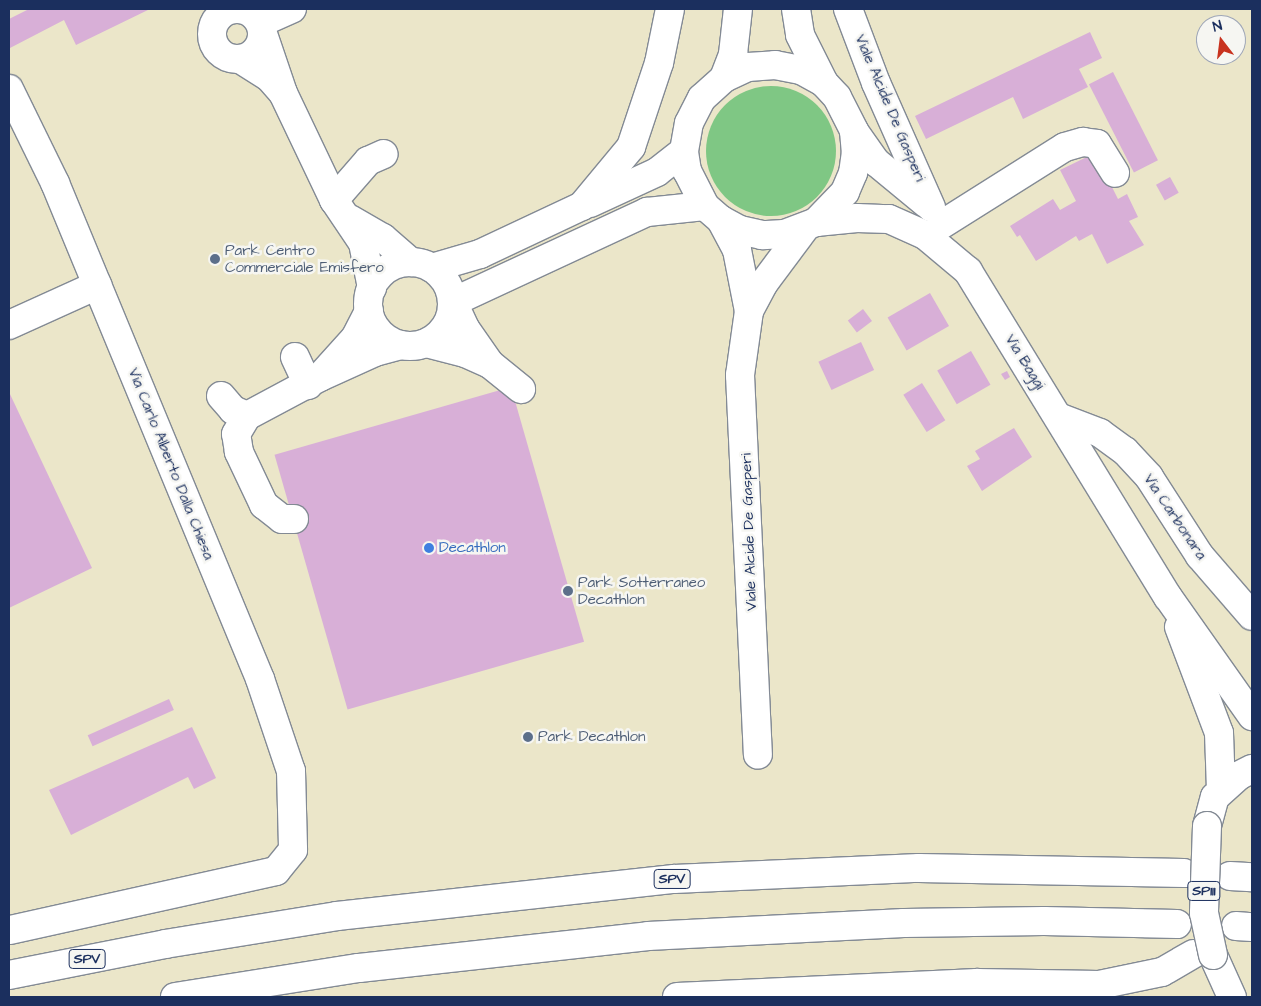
<!DOCTYPE html>
<style>
body{margin:0}
#map{position:relative;width:1261px;height:1006px;overflow:hidden;background:#ebe6c9;font-family:"Architects Daughter",sans-serif}
div>[style]{position:absolute}
.green>*{inset:0;background:#7fc784}
.round{border-radius:50%}
.building>*{inset:0;background:#d8afd7;transform-origin:0 0}
.roads{filter:drop-shadow(1px 0 #838a94) drop-shadow(-1px 0 #838a94) drop-shadow(0 1px #838a94) drop-shadow(0 -1px #838a94)}
.minor>*{height:28px;margin:-14px;padding:0 14px;transform-origin:14px;border-radius:14px;background:#fff}
.minor>.ring{margin:-14px;padding:0;box-sizing:content-box;background:none;border:28px solid #fff;border-radius:50%}
.major>*{height:28px;margin:-14px;padding:0 14px;transform-origin:14px;border-radius:14px;background:#fff}
.highway>*{height:28px;margin:-14px;padding:0 14px;transform-origin:14px;border-radius:14px;background:#fff}
.bridges{filter:drop-shadow(1px 0 #838a94) drop-shadow(-1px 0 #838a94) drop-shadow(0 1px #838a94) drop-shadow(0 -1px #838a94)}
.major-bridge>*{height:28px;margin:-14px;padding:0 14px;transform-origin:14px;border-radius:14px;background:#fff}
.dots>*{width:14px;height:14px;translate:-50% -50%;box-sizing:border-box;border:2px solid #f6f6f2;border-radius:50%}
span{translate:-50% -50%;white-space:nowrap;text-align:center;line-height:1.15;-webkit-text-stroke:5px #f6f6f2;paint-order:stroke}
.shield-label span{padding:1px 4px;background:#f6f6f2;border:1px solid;border-radius:4px;-webkit-text-stroke-width:0}
.shield-label{font-size:14px;color:#1b2f5e;font-weight:700}
.street-label{font-size:15px;color:#1b2f5e}
.service-label{font-size:15px;color:#4e5e75}
.left{translate:0 -50%;text-align:left}
.shop-label{font-size:15px;color:#366cbe}
.frame{position:absolute;inset:0;border:10px solid #1b2f5e;pointer-events:none}
.north{position:absolute;left:1196px;top:15px;width:50px;height:50px;box-sizing:border-box;background:#f6f6f2;border:1px solid #9ea6b7;border-radius:50%;rotate:345deg;font-size:14px;font-weight:700;line-height:20px;text-align:center;color:#1b2f5e}
.north::after{content:'';display:block;margin:auto;width:18px;height:22px;background:#c8321e;clip-path:polygon(50% 0,100% 100%,50% 72%,0 100%)}
</style>
<div id="map">
<div class="green">
<div class="round" style="left:706px;top:86px;width:130px;height:130px"></div>
</div>
<div class="building">
<div style="clip-path:polygon(29px 9px,150px 9px,76px 45px,64px 20px,10px 48px,9px 19px)"></div>
<div style="clip-path:polygon(1090px 32px,1102px 58px,1079px 69px,1088px 87px,1023px 119px,1013px 97px,926px 139px,915px 116px)"></div>
<div style="left:1113px;top:72px;width:99px;height:27px;rotate:63deg"></div>
<div style="clip-path:polygon(1095px 153px,1118px 199px,1127px 194px,1138px 217px,1129px 221px,1144px 245px,1107px 264px,1092px 234px,1079px 241px,1076px 236px,1036px 261px,1020px 235px,1017px 237px,1010px 226px,1053px 199px,1060px 210px,1076px 201px,1060px 170px)"></div>
<div style="left:1170px;top:177px;width:18px;height:16px;rotate:61deg"></div>
<div style="left:930px;top:293px;width:38px;height:49px;rotate:60deg"></div>
<div style="left:863px;top:309px;width:15px;height:19px;rotate:53deg"></div>
<div style="left:861px;top:342px;width:31px;height:47px;rotate:65deg"></div>
<div style="left:971px;top:351px;width:39px;height:39px;rotate:60deg"></div>
<div style="clip-path:polygon(1007px 371px,1010px 377px,1005px 380px,1001px 374px)"></div>
<div style="left:922px;top:383px;width:44px;height:22px;rotate:58deg"></div>
<div style="left:511px;top:387px;width:265px;height:246px;rotate:74deg"></div>
<div style="clip-path:polygon(9px 392px,92px 568px,9px 608px)"></div>
<div style="clip-path:polygon(1014px 428px,1032px 457px,982px 491px,967px 466px,980px 459px,975px 451px)"></div>
<div style="left:169px;top:699px;width:12px;height:89px;rotate:66deg"></div>
<div style="clip-path:polygon(192px 727px,216px 778px,194px 789px,188px 777px,71px 835px,49px 790px)"></div>
</div>
<div class="roads">
<div class="minor">
<div class="ring" style="left:212px;top:9px;width:22px;height:22px"></div>
<div style="left:260px;top:23px;width:35px;rotate:-24deg"></div>
<div style="left:240px;top:59px;width:34px;rotate:32deg"></div>
<div style="left:269px;top:77px;width:21px;rotate:49deg"></div>
<div style="left:283px;top:93px;width:65px;rotate:-108.7deg"></div>
<div style="left:9px;top:89px;width:105px;rotate:63.9deg"></div>
<div style="left:55px;top:183px;width:537px;rotate:67.54deg"></div>
<div style="left:260px;top:679px;width:97px;rotate:71.4deg"></div>
<div style="left:291px;top:771px;width:79px;rotate:88.5deg"></div>
<div style="left:293px;top:850px;width:27px;rotate:129deg"></div>
<div style="left:276px;top:871px;width:273px;rotate:167.5deg"></div>
<div style="left:283px;top:93px;width:119px;rotate:64.5deg"></div>
<div style="left:334px;top:200px;width:52px;rotate:56deg"></div>
<div style="left:363px;top:243px;width:46px;rotate:78.7deg"></div>
<div style="left:334px;top:200px;width:52px;rotate:-48.9deg"></div>
<div style="left:368px;top:161px;width:17px;rotate:-24deg"></div>
<div style="left:590px;top:203px;width:74px;rotate:-24.8deg"></div>
<div style="left:657px;top:172px;width:34px;rotate:-38deg"></div>
<div style="left:350px;top:219px;width:38px;rotate:30deg"></div>
<div style="left:383px;top:238px;width:37px;rotate:41deg"></div>
<div style="left:721px;top:220px;width:34px;rotate:62deg"></div>
<div style="left:737px;top:250px;width:62px;rotate:78.9deg"></div>
<div style="left:749px;top:311px;width:65px;rotate:98deg"></div>
<div style="left:740px;top:375px;width:380px;rotate:87.3deg"></div>
<div style="left:941px;top:225px;width:146px;rotate:-32.2deg"></div>
<div style="left:1065px;top:147px;width:19px;rotate:-16deg"></div>
<div style="left:1083px;top:142px;width:14px;rotate:8deg"></div>
<div style="left:1097px;top:144px;width:34px;rotate:58deg"></div>
<div class="ring" style="left:368px;top:262px;width:56px;height:56px"></div>
<div style="left:432px;top:268px;width:50px;rotate:-16.3deg"></div>
<div style="left:480px;top:254px;width:113px;rotate:-25.2deg"></div>
<div style="left:582px;top:206px;width:77px;rotate:-50.3deg"></div>
<div style="left:631px;top:147px;width:89px;rotate:-71.6deg"></div>
<div style="left:659px;top:63px;width:55px;rotate:-78.5deg"></div>
<div style="left:369px;top:311px;width:30px;rotate:117deg"></div>
<div style="left:355px;top:338px;width:52px;rotate:131.9deg"></div>
<div style="left:320px;top:377px;width:60px;rotate:-24.4deg"></div>
<div style="left:375px;top:352px;width:27px;rotate:-15deg"></div>
<div style="left:749px;top:311px;width:32px;rotate:-62deg"></div>
<div style="left:764px;top:283px;width:69px;rotate:-53.3deg"></div>
<div style="left:9px;top:325px;width:97px;rotate:-24.4deg"></div>
<div style="left:426px;top:343px;width:40px;rotate:14.4deg"></div>
<div style="left:465px;top:353px;width:27px;rotate:24deg"></div>
<div style="left:490px;top:364px;width:44px;rotate:-124.8deg"></div>
<div style="left:465px;top:328px;width:29px;rotate:-115deg"></div>
<div style="left:453px;top:302px;width:214px;rotate:-24.9deg"></div>
<div style="left:647px;top:212px;width:58px;rotate:-5.9deg"></div>
<div style="left:295px;top:357px;width:31px;rotate:65deg"></div>
<div style="left:490px;top:364px;width:40px;rotate:39deg"></div>
<div style="left:221px;top:396px;width:18px;rotate:49deg"></div>
<div style="left:233px;top:410px;width:15px;rotate:23deg"></div>
<div style="left:1061px;top:418px;width:42px;rotate:21deg"></div>
<div style="left:1100px;top:433px;width:31px;rotate:36deg"></div>
<div style="left:1125px;top:451px;width:35px;rotate:47deg"></div>
<div style="left:1149px;top:477px;width:94px;rotate:57.2deg"></div>
<div style="left:1200px;top:556px;width:79px;rotate:49.1deg"></div>
<div style="left:294px;top:519px;width:12px;rotate:180deg"></div>
<div style="left:282px;top:519px;width:23px;rotate:-142deg"></div>
<div style="left:264px;top:505px;width:59px;rotate:-115.3deg"></div>
<div style="left:239px;top:452px;width:18px;rotate:-99deg"></div>
<div style="left:236px;top:434px;width:21px;rotate:-59deg"></div>
<div style="left:247px;top:416px;width:83px;rotate:-28.1deg"></div>
</div>
<div class="major">
<div style="left:796px;top:9px;width:26px;rotate:81deg"></div>
<div style="left:800px;top:35px;width:54px;rotate:63.4deg"></div>
<div style="left:848px;top:9px;width:79px;rotate:69.3deg"></div>
<div style="left:876px;top:83px;width:136px;rotate:66.1deg"></div>
<div style="left:724px;top:78px;width:26px;rotate:-25deg"></div>
<div style="left:748px;top:67px;width:27px;rotate:-4deg"></div>
<div style="left:775px;top:65px;width:26px;rotate:11deg"></div>
<div style="left:801px;top:70px;width:26px;rotate:29deg"></div>
<div style="left:824px;top:83px;width:19px;rotate:47deg"></div>
<div style="left:837px;top:97px;width:38px;rotate:63deg"></div>
<div style="left:854px;top:131px;width:21px;rotate:85deg"></div>
<div style="left:856px;top:152px;width:21px;rotate:98deg"></div>
<div style="left:853px;top:173px;width:21px;rotate:113deg"></div>
<div style="left:845px;top:192px;width:42px;rotate:134deg"></div>
<div style="left:816px;top:222px;width:34px;rotate:159deg"></div>
<div style="left:784px;top:234px;width:22px;rotate:177deg"></div>
<div style="left:762px;top:235px;width:23px;rotate:-167deg"></div>
<div style="left:740px;top:230px;width:21px;rotate:-152deg"></div>
<div style="left:721px;top:220px;width:21px;rotate:-139deg"></div>
<div style="left:705px;top:206px;width:39px;rotate:-117deg"></div>
<div style="left:687px;top:171px;width:20px;rotate:-99deg"></div>
<div style="left:684px;top:151px;width:28px;rotate:-80deg"></div>
<div style="left:689px;top:123px;width:28px;rotate:-63deg"></div>
<div style="left:702px;top:98px;width:30px;rotate:-42deg"></div>
<div style="left:724px;top:78px;width:26px;rotate:-69deg"></div>
<div style="left:733px;top:54px;width:45px;rotate:-83.7deg"></div>
<div style="left:854px;top:131px;width:38px;rotate:55deg"></div>
<div style="left:876px;top:162px;width:66px;rotate:39.5deg"></div>
<div style="left:816px;top:222px;width:41px;rotate:-5.6deg"></div>
<div style="left:857px;top:218px;width:32px;rotate:2deg"></div>
<div style="left:889px;top:219px;width:39px;rotate:24deg"></div>
<div style="left:925px;top:235px;width:56px;rotate:39.9deg"></div>
<div style="left:968px;top:271px;width:382px;rotate:58.5deg"></div>
<div style="left:1168px;top:597px;width:146px;rotate:54.8deg"></div>
<div style="left:1179px;top:627px;width:113px;rotate:69.3deg"></div>
<div style="left:1219px;top:733px;width:57px;rotate:88deg"></div>
<div style="left:1207px;top:826px;width:30px;rotate:-75deg"></div>
<div style="left:1215px;top:797px;width:31px;rotate:-42deg"></div>
<div style="left:1238px;top:776px;width:16px;rotate:-27deg"></div>
<div style="left:1213px;top:955px;width:46px;rotate:65.7deg"></div>
<div style="left:677px;top:997px;width:300px;rotate:-2.7deg"></div>
<div style="left:977px;top:983px;width:122px;rotate:0.9deg"></div>
<div style="left:1099px;top:985px;width:64px;rotate:-11.7deg"></div>
<div style="left:1162px;top:972px;width:36px;rotate:-30deg"></div>
</div>
<div class="highway">
<div style="left:1230px;top:876px;width:22px;rotate:3deg"></div>
<div style="left:1236px;top:926px;width:16px;rotate:4deg"></div>
<div style="left:9px;top:975px;width:159px;rotate:-11.2deg"></div>
<div style="left:165px;top:944px;width:174px;rotate:-9.2deg"></div>
<div style="left:337px;top:916px;width:339px;rotate:-6.3deg"></div>
<div style="left:674px;top:879px;width:245px;rotate:-2.6deg"></div>
<div style="left:919px;top:868px;width:265px;rotate:1.1deg"></div>
<div style="left:175px;top:997px;width:186px;rotate:-9deg"></div>
<div style="left:359px;top:968px;width:291px;rotate:-6.3deg"></div>
<div style="left:648px;top:936px;width:256px;rotate:-2.9deg"></div>
<div style="left:904px;top:923px;width:140px;rotate:-0.8deg"></div>
<div style="left:1044px;top:921px;width:133px;rotate:1.3deg"></div>
</div>
</div>
<div class="bridges">
<div class="major-bridge">
<div style="left:1207px;top:826px;width:87px;rotate:92deg"></div>
<div style="left:1204px;top:913px;width:43px;rotate:77.9deg"></div>
</div>
</div>
<div class="dots">
<div style="left:215px;top:259px;background:#5c6f8a"></div>
<div style="left:429px;top:548px;background:#3f7fe0"></div>
<div style="left:568px;top:591px;background:#5c6f8a"></div>
<div style="left:528px;top:737px;background:#5c6f8a"></div>
</div>
<div class="shield-label">
<span style="left:672px;top:879px">SPV</span>
<span style="left:1204px;top:891px">SP111</span>
<span style="left:87px;top:959px">SPV</span>
</div>
<div class="street-label">
<span style="left:890px;top:108px;rotate:67deg">Viale Alcide De Gasperi</span>
<span style="left:1025px;top:362px;rotate:58deg">Via Baggi</span>
<span style="left:171px;top:464px;rotate:68deg">Via Carlo Alberto Dalla Chiesa</span>
<span style="left:1175px;top:517px;rotate:56deg">Via Carbonara</span>
<span style="left:749px;top:532px;rotate:-92deg">Viale Alcide De Gasperi</span>
</div>
<div class="service-label">
<span class="left" style="left:225px;top:259px">Park Centro<br>Commerciale Emisfero</span>
<span class="left" style="left:578px;top:591px">Park Sotterraneo<br>Decathlon</span>
<span class="left" style="left:538px;top:737px">Park Decathlon</span>
</div>
<div class="shop-label">
<span class="left" style="left:439px;top:548px">Decathlon</span>
</div>
<div class="frame"></div>
<div class="north">N</div>
</div>
